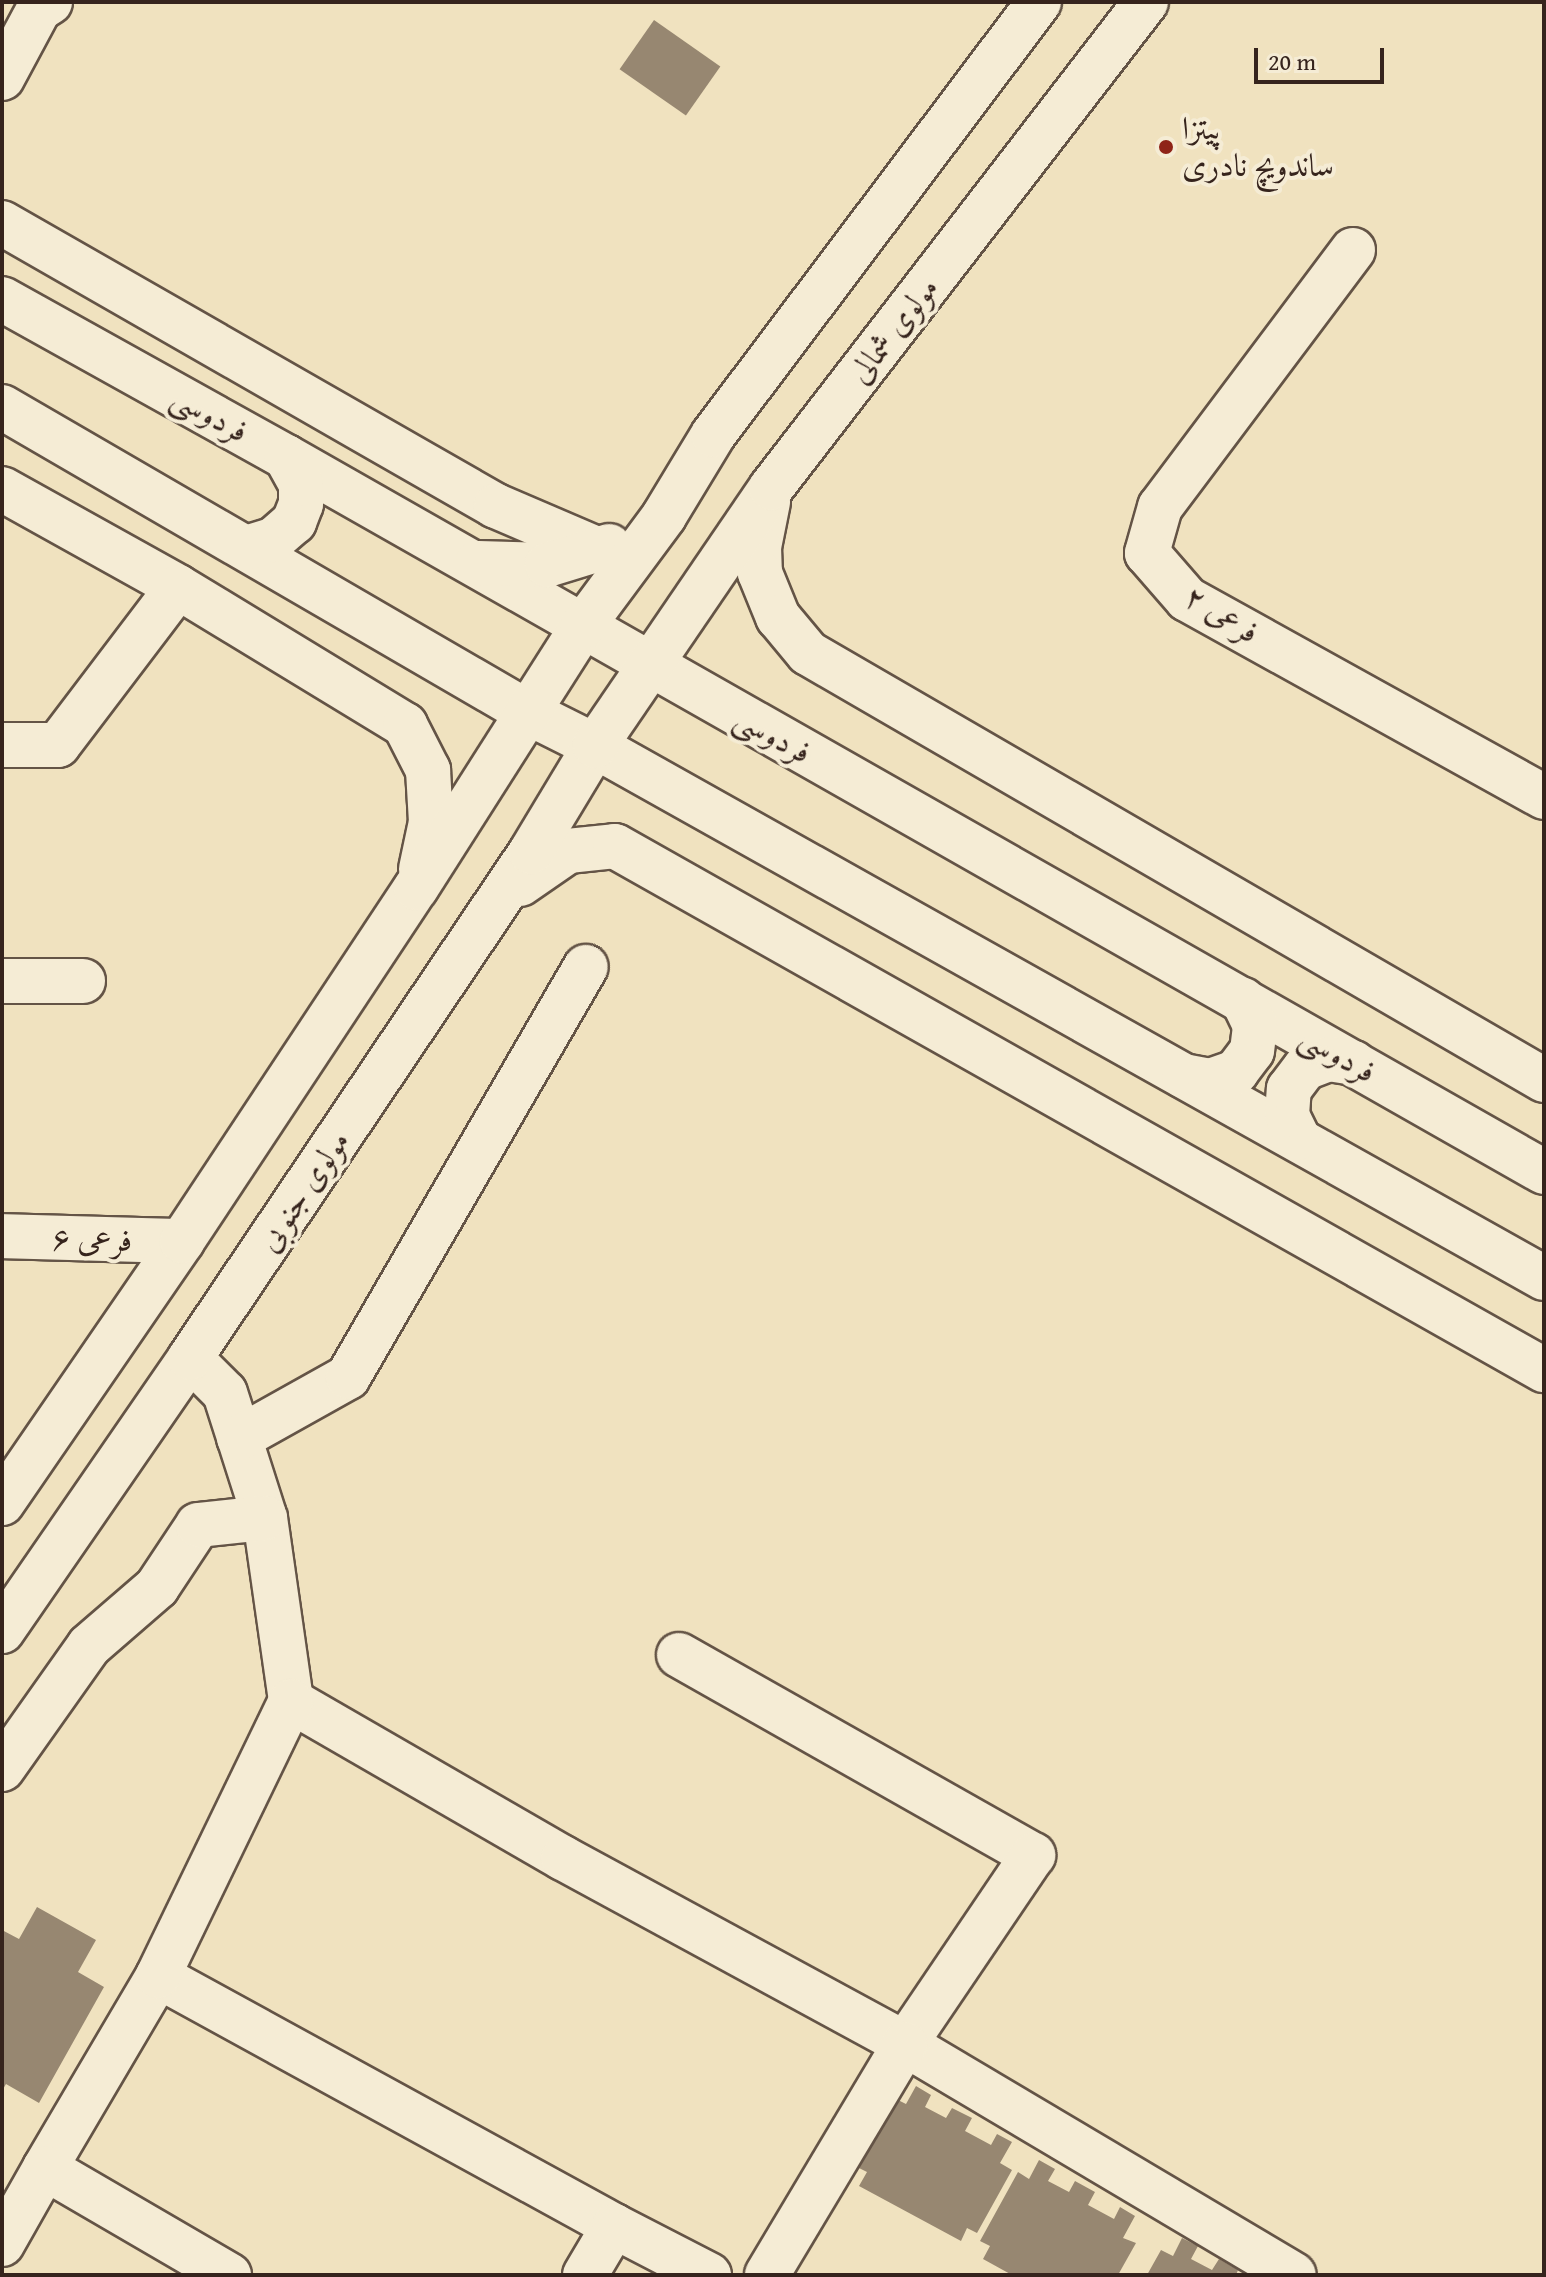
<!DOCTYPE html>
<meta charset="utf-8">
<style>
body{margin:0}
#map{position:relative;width:1546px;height:2277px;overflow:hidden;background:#f0e2bf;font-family:"Gentium Book Plus",Amiri,serif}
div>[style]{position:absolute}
.building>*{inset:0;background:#978771;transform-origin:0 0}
.roads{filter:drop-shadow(2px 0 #645446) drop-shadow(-2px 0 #645446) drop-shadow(0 2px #645446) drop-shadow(0 -2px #645446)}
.minor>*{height:44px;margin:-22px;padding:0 22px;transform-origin:22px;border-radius:22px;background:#f5ecd5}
.dots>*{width:22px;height:22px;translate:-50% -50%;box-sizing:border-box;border:4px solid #f5ecd5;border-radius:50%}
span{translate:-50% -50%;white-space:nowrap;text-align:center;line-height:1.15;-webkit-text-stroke:8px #f5ecd5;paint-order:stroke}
.poi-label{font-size:32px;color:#36241d}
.left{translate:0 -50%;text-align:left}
.street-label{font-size:32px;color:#36241d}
.frame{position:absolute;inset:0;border:4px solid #36241d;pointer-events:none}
.scale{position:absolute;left:1254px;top:48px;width:130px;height:36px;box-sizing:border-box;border:4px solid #36241d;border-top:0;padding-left:10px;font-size:24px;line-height:28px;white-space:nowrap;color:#36241d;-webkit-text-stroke:6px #f5ecd5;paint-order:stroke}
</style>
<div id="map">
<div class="building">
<div style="left:654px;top:20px;width:81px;height:60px;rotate:35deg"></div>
<div style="clip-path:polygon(37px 1907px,96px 1940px,78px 1972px,104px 1987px,39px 2103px,6px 2084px,2px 2091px,2px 1930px,19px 1939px)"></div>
<div style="clip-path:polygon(916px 2086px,931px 2095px,925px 2107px,946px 2118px,952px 2108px,972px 2118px,965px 2131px,991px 2145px,997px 2134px,1012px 2142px,1000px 2163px,1012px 2170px,977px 2233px,967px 2228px,961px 2241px,859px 2186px,867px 2172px,857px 2167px,894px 2098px,906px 2104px)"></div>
<div style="clip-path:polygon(1039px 2160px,1055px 2169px,1048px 2181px,1069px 2192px,1075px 2181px,1095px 2192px,1088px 2205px,1114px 2219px,1120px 2207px,1135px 2216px,1123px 2238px,1136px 2243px,1118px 2275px,1012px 2275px,983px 2259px,990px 2246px,980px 2241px,1018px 2172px,1029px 2179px)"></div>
<div style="clip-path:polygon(1182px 2238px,1198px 2246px,1191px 2259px,1212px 2270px,1219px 2259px,1238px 2270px,1236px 2275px,1147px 2275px,1161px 2250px,1173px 2256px)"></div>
</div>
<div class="roads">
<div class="minor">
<div style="left:2px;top:78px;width:78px;rotate:-61.8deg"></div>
<div style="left:39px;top:9px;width:13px;rotate:-32deg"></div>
<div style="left:2px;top:223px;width:569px;rotate:29.81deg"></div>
<div style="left:496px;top:506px;width:114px;rotate:23.2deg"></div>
<div style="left:1353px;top:250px;width:321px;rotate:126.9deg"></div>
<div style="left:1160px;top:507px;width:48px;rotate:105.8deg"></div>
<div style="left:1147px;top:553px;width:61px;rotate:49deg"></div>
<div style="left:1187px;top:599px;width:408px;rotate:29deg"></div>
<div style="left:2px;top:299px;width:325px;rotate:29.1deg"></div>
<div style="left:286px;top:457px;width:1447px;rotate:29.61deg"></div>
<div style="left:2px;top:407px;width:607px;rotate:30.15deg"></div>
<div style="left:527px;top:712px;width:76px;rotate:26.6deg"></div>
<div style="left:595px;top:746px;width:1088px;rotate:29.27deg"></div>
<div style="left:2px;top:489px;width:201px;rotate:29.1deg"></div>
<div style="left:178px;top:587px;width:266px;rotate:31.3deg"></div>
<div style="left:405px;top:725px;width:51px;rotate:62.9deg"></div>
<div style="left:428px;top:770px;width:52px;rotate:86.7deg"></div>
<div style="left:431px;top:822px;width:48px;rotate:102deg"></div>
<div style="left:768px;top:502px;width:46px;rotate:101.3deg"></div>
<div style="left:759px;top:547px;width:26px;rotate:88deg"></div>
<div style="left:760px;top:573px;width:48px;rotate:67.8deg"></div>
<div style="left:778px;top:617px;width:47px;rotate:50.2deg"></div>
<div style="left:808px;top:653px;width:851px;rotate:30.12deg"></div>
<div style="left:246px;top:548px;width:28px;rotate:-17deg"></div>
<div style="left:273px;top:540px;width:28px;rotate:-41deg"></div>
<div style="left:294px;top:522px;width:19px;rotate:-69deg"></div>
<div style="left:301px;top:504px;width:20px;rotate:-90deg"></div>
<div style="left:301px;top:484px;width:31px;rotate:-119deg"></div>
<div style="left:477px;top:563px;width:70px;rotate:1.6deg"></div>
<div style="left:547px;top:565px;width:65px;rotate:-17deg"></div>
<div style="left:2px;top:745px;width:56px"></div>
<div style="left:58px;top:745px;width:198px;rotate:-52.8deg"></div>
<div style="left:520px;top:884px;width:58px;rotate:-34.5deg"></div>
<div style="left:568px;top:851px;width:47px;rotate:-6.1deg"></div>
<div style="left:615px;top:846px;width:1067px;rotate:29.43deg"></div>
<div style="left:2px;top:981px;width:81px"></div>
<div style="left:1184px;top:1076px;width:26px;rotate:11deg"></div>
<div style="left:1210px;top:1081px;width:28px;rotate:-19deg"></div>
<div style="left:1236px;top:1072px;width:26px;rotate:-53deg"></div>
<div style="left:1252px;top:1051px;width:26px;rotate:-83deg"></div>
<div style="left:1255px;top:1025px;width:28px;rotate:-116deg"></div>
<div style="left:1298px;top:1138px;width:25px;rotate:-116deg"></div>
<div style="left:1287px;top:1115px;width:26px;rotate:-86deg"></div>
<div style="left:1289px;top:1089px;width:26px;rotate:-53deg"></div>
<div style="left:1305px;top:1068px;width:26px;rotate:-21deg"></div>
<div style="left:1329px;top:1059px;width:25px;rotate:9deg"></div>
<div style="left:2px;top:1236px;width:180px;rotate:1.6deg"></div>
<div style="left:190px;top:1358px;width:49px;rotate:45deg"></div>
<div style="left:225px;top:1393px;width:131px;rotate:72.3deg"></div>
<div style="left:265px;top:1518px;width:185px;rotate:81.9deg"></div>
<div style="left:291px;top:1701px;width:314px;rotate:30deg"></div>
<div style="left:563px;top:1858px;width:389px;rotate:28.5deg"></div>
<div style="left:905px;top:2044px;width:452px;rotate:30.7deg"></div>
<div style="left:239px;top:1438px;width:125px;rotate:-29.2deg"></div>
<div style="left:348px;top:1377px;width:474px;rotate:-59.9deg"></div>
<div style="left:2px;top:1503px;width:318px;rotate:-55.5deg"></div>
<div style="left:182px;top:1241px;width:424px;rotate:-56.5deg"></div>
<div style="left:416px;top:888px;width:309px;rotate:-57.5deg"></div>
<div style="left:582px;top:627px;width:138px;rotate:-53.5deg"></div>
<div style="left:664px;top:516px;width:95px;rotate:-58.8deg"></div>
<div style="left:713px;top:435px;width:542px;rotate:-53.02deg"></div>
<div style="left:2px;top:1631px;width:331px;rotate:-55.4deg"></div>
<div style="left:190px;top:1358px;width:610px;rotate:-56.02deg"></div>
<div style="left:531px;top:852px;width:124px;rotate:-58.9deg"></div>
<div style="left:595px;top:746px;width:312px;rotate:-55.7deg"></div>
<div style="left:771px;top:488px;width:614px;rotate:-52.35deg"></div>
<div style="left:679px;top:1655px;width:407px;rotate:29.5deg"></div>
<div style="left:1033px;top:1855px;width:228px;rotate:124.1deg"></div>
<div style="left:905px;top:2044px;width:269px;rotate:120.9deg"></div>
<div style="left:2px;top:1769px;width:151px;rotate:-54.7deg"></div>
<div style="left:89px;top:1646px;width:90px;rotate:-40.9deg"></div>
<div style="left:157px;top:1587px;width:74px;rotate:-56.5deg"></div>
<div style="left:198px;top:1525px;width:67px;rotate:-6deg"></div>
<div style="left:158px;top:1976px;width:520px;rotate:28.73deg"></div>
<div style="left:45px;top:2168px;width:223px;rotate:-59.5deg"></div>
<div style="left:158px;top:1976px;width:305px;rotate:-64.2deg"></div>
<div style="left:2px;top:2244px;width:87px;rotate:-60.5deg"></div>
<div style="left:45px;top:2168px;width:213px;rotate:30.2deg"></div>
<div style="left:585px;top:2275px;width:57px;rotate:-59.4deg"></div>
<div style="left:614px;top:2226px;width:107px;rotate:27.3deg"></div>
</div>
</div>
<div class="dots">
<div style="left:1166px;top:147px;background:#8f2418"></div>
</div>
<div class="poi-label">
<span class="left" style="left:1182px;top:147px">پیتزا<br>ساندویچ نادری</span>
</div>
<div class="street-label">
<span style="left:893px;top:330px;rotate:-52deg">مولوی شمالی</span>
<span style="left:210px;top:414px;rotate:29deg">فردوسی</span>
<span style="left:1222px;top:614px;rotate:32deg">فرعی ۲</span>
<span style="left:773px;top:735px;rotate:29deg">فردوسی</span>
<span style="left:1338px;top:1054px;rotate:30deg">فردوسی</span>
<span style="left:303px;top:1191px;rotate:-56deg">مولوی جنوبی</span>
<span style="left:92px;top:1239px;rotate:2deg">فرعی ۶</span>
</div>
<div class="frame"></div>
<div class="scale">20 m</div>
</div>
